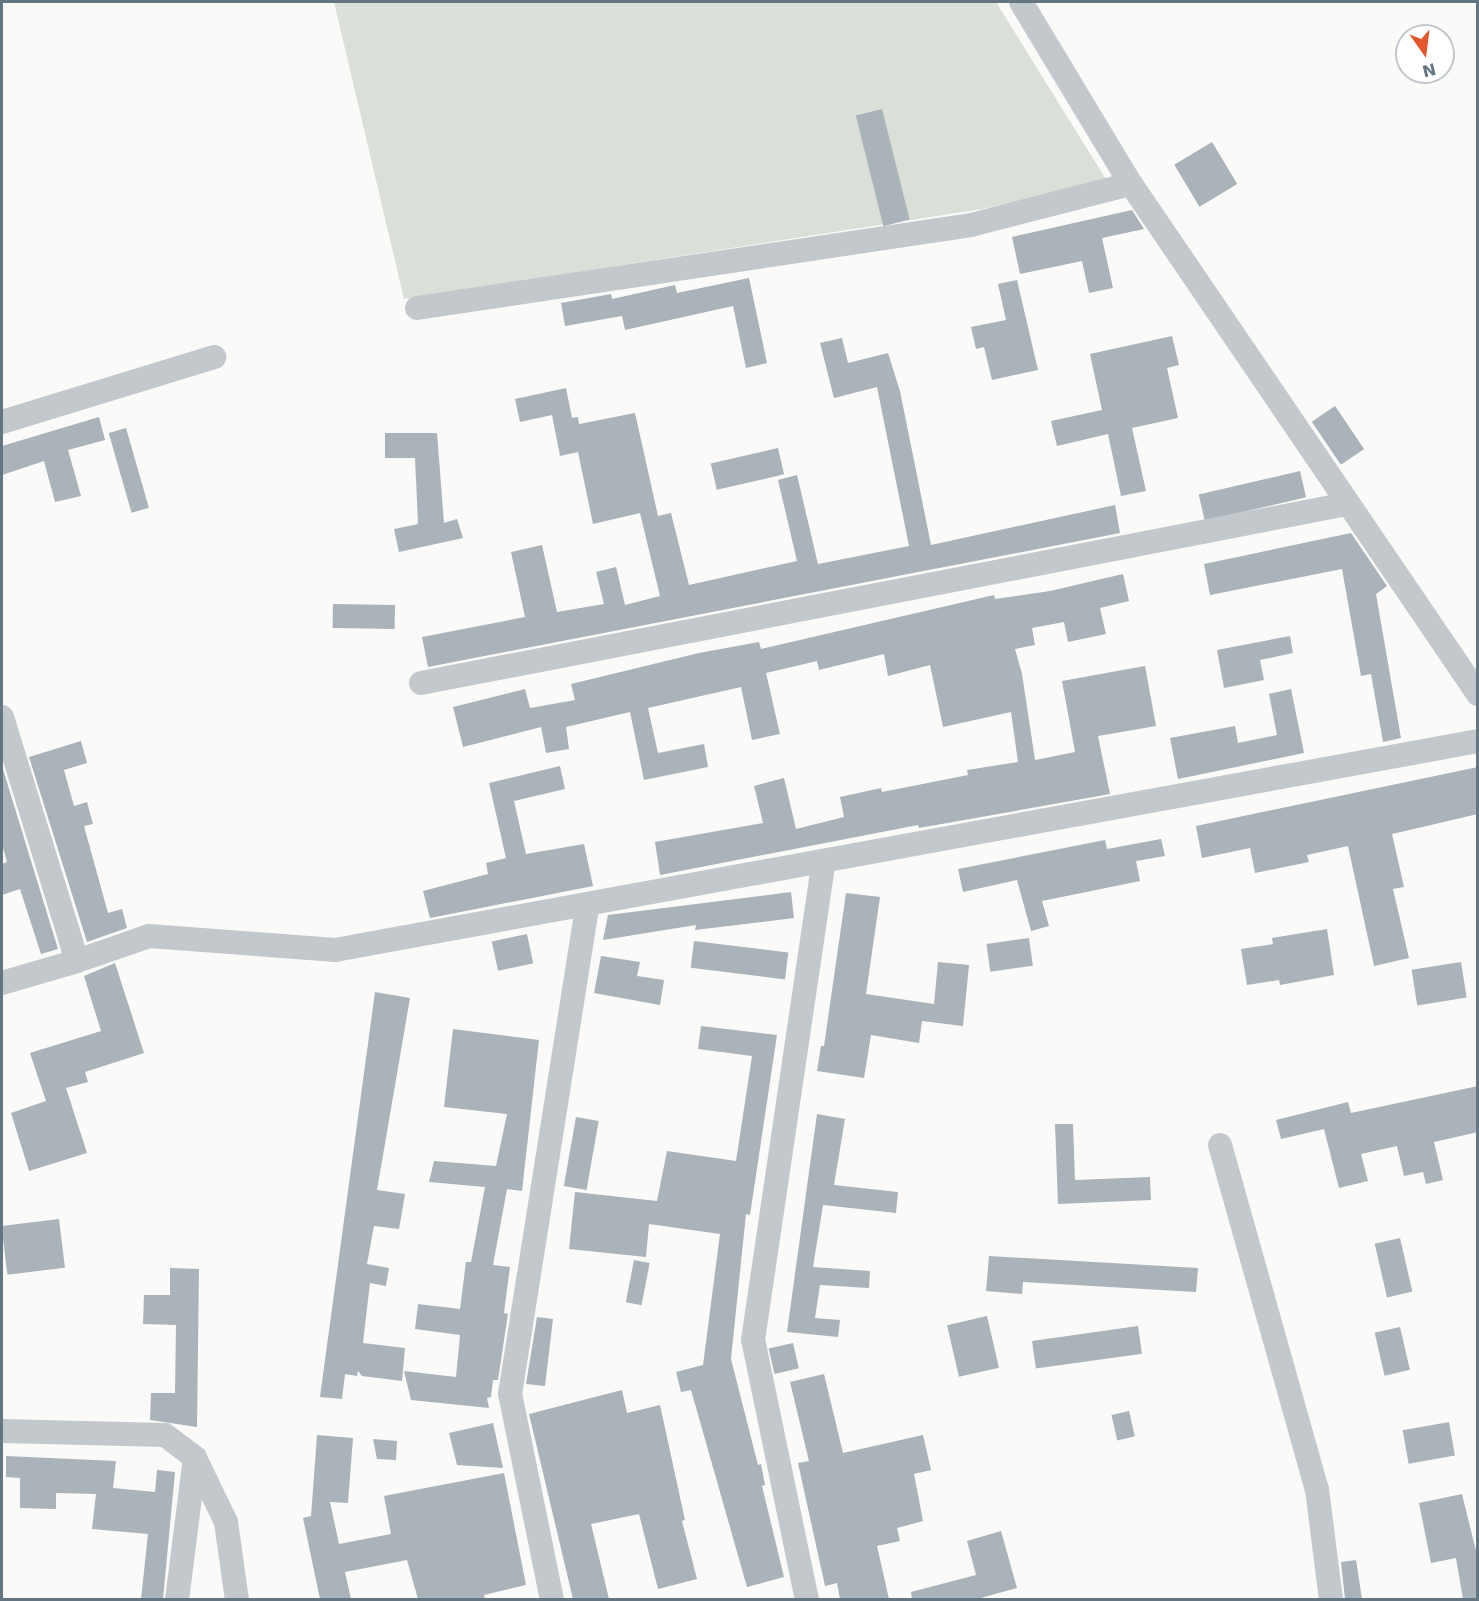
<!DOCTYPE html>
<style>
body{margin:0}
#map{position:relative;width:1479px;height:1601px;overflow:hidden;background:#fafaf8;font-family:"DejaVu Sans",sans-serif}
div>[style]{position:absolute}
.green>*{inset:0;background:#dadfd7}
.building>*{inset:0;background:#aab3b9;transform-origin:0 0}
.minor>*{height:24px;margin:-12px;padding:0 12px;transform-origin:12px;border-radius:12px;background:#c3c8cc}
span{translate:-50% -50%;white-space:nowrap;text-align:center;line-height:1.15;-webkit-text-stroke:6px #fff;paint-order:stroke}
.frame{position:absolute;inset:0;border:3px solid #657683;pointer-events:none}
.north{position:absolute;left:1395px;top:24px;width:60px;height:60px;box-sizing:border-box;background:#fff;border:2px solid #c1c8cd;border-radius:50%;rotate:166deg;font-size:16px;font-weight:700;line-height:24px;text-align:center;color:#657683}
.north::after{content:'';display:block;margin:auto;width:21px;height:27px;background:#e4572e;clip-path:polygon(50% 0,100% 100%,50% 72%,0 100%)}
</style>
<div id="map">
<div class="green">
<div style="clip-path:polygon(334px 2px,996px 2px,1107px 181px,982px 209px,404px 299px)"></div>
</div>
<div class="building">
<div style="left:882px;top:109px;width:114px;height:27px;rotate:76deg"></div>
<div style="left:1212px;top:142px;width:49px;height:44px;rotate:59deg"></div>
<div style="clip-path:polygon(1132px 210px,1144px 229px,1102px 238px,1113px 288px,1089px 293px,1082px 261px,1020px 274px,1012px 237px)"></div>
<div style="clip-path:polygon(749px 278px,767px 363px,746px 368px,733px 306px,625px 330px,622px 316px,565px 326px,561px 303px,611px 294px,612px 299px,675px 285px,677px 293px)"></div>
<div style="clip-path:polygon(1017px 280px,1038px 370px,992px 380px,984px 347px,976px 349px,971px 327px,1006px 320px,998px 284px)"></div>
<div style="clip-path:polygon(1172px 336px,1179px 365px,1167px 368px,1178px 418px,1132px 428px,1146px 491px,1121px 496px,1108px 434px,1057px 446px,1051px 421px,1102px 410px,1090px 354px)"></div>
<div style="clip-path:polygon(842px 338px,848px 363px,888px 353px,900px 391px,931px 545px,1115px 505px,1120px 533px,428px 667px,422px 637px,525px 617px,511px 552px,542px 545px,557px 612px,604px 604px,596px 572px,616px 567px,625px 605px,660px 596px,640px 513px,593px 524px,578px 452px,560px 456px,552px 415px,520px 422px,515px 399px,566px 388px,572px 418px,578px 417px,579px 424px,635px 413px,658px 516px,671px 513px,689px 585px,797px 561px,778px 480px,797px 475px,818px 564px,909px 546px,877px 387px,834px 398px,820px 343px)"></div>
<div style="left:1335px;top:406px;width:52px;height:28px;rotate:56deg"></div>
<div style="clip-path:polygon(99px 417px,105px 440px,68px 450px,81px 496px,55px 502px,44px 461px,2px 475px,2px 446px)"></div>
<div style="left:126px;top:428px;width:83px;height:18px;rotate:74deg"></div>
<div style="clip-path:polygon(385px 433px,437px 433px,444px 523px,457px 519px,463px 538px,399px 552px,394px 529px,418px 524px,415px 458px,385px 458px)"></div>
<div style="left:778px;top:448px;width:27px;height:69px;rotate:77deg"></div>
<div style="left:1300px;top:471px;width:27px;height:104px;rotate:77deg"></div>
<div style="clip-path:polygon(1351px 533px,1387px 586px,1376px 594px,1401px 738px,1383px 742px,1371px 674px,1361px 676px,1342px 569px,1210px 595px,1204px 564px)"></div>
<div style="clip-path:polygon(1123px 574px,1129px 601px,1100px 608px,1106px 634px,1068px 642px,1064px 622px,1032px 628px,1035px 645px,1015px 649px,1022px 674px,1035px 760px,1075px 752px,1062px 681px,1145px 666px,1156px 726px,1098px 736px,1110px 794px,919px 828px,918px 825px,660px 875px,655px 842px,763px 823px,754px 786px,784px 778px,796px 829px,844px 817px,840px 797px,881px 788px,882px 792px,968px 775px,967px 770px,1018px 762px,1011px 712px,943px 727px,930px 665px,888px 676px,884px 654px,819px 670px,817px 661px,766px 673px,780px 734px,752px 740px,741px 687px,648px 708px,658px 753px,704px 744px,708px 767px,644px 780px,630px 712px,566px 727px,569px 749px,546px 753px,541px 727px,463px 747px,453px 707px,525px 689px,530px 708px,575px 700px,571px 684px,699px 653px,759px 642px,761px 649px,994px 595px,995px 599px,1050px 591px)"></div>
<div style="left:333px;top:604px;width:62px;height:24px;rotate:1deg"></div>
<div style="clip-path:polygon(1290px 636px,1293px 653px,1260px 660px,1264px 680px,1224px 688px,1217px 650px)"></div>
<div style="clip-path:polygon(1291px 689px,1304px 753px,1178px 779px,1170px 738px,1235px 726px,1238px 743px,1277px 735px,1269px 694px)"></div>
<div style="clip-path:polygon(81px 741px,87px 763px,64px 770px,74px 806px,87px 802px,93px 824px,84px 826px,108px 913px,122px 909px,127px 928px,87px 942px,29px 757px)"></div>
<div style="clip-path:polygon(2px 766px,58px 949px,41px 954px,20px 889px,2px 895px,2px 864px,7px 862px,2px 844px)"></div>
<div style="clip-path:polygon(560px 766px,565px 789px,514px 801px,526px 854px,584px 844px,593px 886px,430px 918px,423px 891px,488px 874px,486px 863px,506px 858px,489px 783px)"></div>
<div style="clip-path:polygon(1478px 767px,1478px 814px,1392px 834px,1404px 887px,1393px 889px,1409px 958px,1374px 966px,1348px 846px,1307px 855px,1309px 862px,1255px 873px,1250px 848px,1202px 858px,1196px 826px)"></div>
<div style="clip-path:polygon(1161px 839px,1165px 856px,1136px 861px,1140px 881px,1042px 901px,1049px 926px,1031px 931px,1017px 880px,963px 892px,958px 869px,1105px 840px,1107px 849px)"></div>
<div style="clip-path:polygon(791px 892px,794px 918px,695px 930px,696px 925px,603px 940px,608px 915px)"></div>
<div style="clip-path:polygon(846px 893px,880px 897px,866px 994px,934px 1004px,938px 962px,969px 965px,963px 1026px,922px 1021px,919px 1043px,871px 1035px,864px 1078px,817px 1071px,821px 1046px,824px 1046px)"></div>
<div style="clip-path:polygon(1327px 929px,1334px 975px,1280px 985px,1279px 980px,1247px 985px,1241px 949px,1273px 944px,1272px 938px)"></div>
<div style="left:527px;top:934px;width:30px;height:36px;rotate:78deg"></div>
<div style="left:1029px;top:938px;width:28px;height:43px;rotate:82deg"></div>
<div style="left:694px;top:941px;width:95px;height:27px;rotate:7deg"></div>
<div style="clip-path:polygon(601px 956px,640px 962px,637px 976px,664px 980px,660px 1005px,594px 993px)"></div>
<div style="left:1461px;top:962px;width:36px;height:50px;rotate:81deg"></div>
<div style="clip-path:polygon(115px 963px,144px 1053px,85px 1072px,88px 1082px,66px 1088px,87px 1153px,29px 1171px,11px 1113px,46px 1101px,30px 1053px,101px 1031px,84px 976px)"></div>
<div style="clip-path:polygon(375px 992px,410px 998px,377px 1190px,405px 1194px,399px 1229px,374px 1226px,367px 1264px,389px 1268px,386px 1286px,370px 1283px,363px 1343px,405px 1348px,402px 1381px,362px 1376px,358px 1371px,357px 1376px,345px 1374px,342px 1399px,320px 1397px)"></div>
<div style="clip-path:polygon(701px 1026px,777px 1035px,750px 1215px,746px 1214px,731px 1359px,758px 1465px,761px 1464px,765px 1485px,762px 1486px,784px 1577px,747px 1587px,691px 1390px,681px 1392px,676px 1372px,703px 1365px,720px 1234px,649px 1224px,646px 1257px,569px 1249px,575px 1192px,657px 1201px,667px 1151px,736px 1161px,752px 1056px,698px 1049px)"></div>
<div style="clip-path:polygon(453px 1029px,539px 1040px,522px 1191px,507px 1189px,493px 1265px,510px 1267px,504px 1313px,508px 1314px,498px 1380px,493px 1380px,491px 1397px,487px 1398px,489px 1408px,411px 1400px,404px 1371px,456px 1377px,460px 1335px,415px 1329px,418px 1304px,460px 1309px,466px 1262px,471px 1262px,485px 1187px,429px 1182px,434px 1161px,496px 1166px,507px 1114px,444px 1107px)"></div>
<div style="clip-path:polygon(1478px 1086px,1478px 1132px,1434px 1142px,1443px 1180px,1426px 1184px,1423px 1172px,1404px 1176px,1397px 1146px,1361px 1154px,1368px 1181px,1339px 1188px,1324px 1129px,1281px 1139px,1276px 1120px,1348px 1102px,1351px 1113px)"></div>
<div style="clip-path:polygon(817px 1114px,845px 1119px,834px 1185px,898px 1192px,896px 1213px,823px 1205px,813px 1267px,870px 1271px,869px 1288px,820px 1285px,815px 1318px,840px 1320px,838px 1337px,787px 1332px)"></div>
<div style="left:576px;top:1117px;width:23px;height:70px;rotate:10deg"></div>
<div style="clip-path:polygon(1055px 1124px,1073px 1124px,1075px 1180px,1150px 1177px,1151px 1200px,1058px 1204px)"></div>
<div style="left:59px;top:1219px;width:49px;height:58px;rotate:83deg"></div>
<div style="left:1400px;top:1238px;width:55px;height:26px;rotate:77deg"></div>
<div style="clip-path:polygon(989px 1256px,1198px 1268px,1196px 1292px,1023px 1282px,1022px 1294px,986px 1291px)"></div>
<div style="left:634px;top:1260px;width:16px;height:43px;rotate:11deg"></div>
<div style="clip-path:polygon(170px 1268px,199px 1269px,197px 1427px,150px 1420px,151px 1393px,175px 1393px,176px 1325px,143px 1324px,144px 1295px,170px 1295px)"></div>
<div style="left:987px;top:1316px;width:53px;height:41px;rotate:77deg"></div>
<div style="clip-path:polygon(537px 1317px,553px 1319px,545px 1386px,526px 1384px)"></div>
<div style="left:1138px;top:1326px;width:28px;height:107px;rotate:82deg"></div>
<div style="left:1400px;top:1327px;width:44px;height:26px;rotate:77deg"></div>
<div style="left:793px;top:1343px;width:26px;height:25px;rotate:77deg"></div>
<div style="clip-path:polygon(824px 1374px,843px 1453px,923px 1435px,931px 1470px,914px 1474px,923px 1521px,897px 1528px,900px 1541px,877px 1546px,889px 1599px,840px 1599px,837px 1583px,825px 1586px,798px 1463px,809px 1461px,790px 1382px)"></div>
<div style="clip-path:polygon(622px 1390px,627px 1413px,660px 1405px,685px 1520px,682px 1521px,697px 1579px,658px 1589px,639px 1514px,591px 1524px,609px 1599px,573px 1599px,529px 1414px)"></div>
<div style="left:1129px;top:1411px;width:26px;height:18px;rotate:77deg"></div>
<div style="left:1449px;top:1422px;width:34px;height:47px;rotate:80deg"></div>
<div style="clip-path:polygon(493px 1423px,503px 1468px,457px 1465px,449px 1433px)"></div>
<div style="clip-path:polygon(317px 1435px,353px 1438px,348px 1503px,330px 1502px,339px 1544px,391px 1534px,384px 1496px,504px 1473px,526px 1585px,484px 1595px,485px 1599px,418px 1599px,407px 1560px,345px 1572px,351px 1599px,320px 1599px,303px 1518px,311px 1516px)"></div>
<div style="clip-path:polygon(373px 1439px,397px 1441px,396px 1460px,377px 1459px)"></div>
<div style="clip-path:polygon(6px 1456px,116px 1461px,113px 1488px,155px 1492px,157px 1470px,175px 1472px,163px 1599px,141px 1599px,148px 1534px,92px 1529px,96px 1494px,56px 1493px,56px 1509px,20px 1508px,20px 1478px,6px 1477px)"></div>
<div style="clip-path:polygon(1462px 1494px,1478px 1559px,1478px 1599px,1463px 1599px,1456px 1558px,1431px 1563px,1419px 1503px)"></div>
<div style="clip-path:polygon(1001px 1531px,1017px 1588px,977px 1599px,912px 1599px,911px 1592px,976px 1575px,967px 1541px)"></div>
<div style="clip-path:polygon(1356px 1560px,1362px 1599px,1345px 1599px,1341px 1562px)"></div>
</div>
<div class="minor">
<div style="left:1021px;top:2px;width:213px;rotate:58.9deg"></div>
<div style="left:1131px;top:184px;width:617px;rotate:55.77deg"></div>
<div style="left:417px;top:308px;width:560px;rotate:-8.52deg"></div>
<div style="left:971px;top:225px;width:165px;rotate:-14.4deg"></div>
<div style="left:2px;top:422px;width:222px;rotate:-17deg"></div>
<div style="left:421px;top:683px;width:943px;rotate:-10.94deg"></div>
<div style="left:2px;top:717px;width:255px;rotate:72.9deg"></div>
<div style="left:77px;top:961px;width:76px;rotate:-19.1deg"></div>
<div style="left:149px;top:936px;width:187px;rotate:4.3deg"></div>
<div style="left:335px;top:950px;width:1162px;rotate:-10.36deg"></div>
<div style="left:2px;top:983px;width:78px;rotate:-16.3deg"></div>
<div style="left:1220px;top:1145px;width:357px;rotate:74.3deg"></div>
<div style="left:1317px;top:1489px;width:112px;rotate:82.8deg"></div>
<div style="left:2px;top:1431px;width:163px;rotate:1.4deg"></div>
<div style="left:165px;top:1435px;width:38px;rotate:37deg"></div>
<div style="left:195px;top:1458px;width:71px;rotate:64.2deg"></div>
<div style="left:226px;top:1522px;width:79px;rotate:82deg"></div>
<div style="left:177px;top:1600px;width:143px;rotate:-82.8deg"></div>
<div style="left:552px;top:1600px;width:210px;rotate:-101.5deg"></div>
<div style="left:510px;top:1394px;width:496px;rotate:-81deg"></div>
<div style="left:807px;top:1600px;width:266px;rotate:-101.7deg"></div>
<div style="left:753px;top:1340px;width:484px;rotate:-81.6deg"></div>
</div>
<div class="frame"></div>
<div class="north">N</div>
</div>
